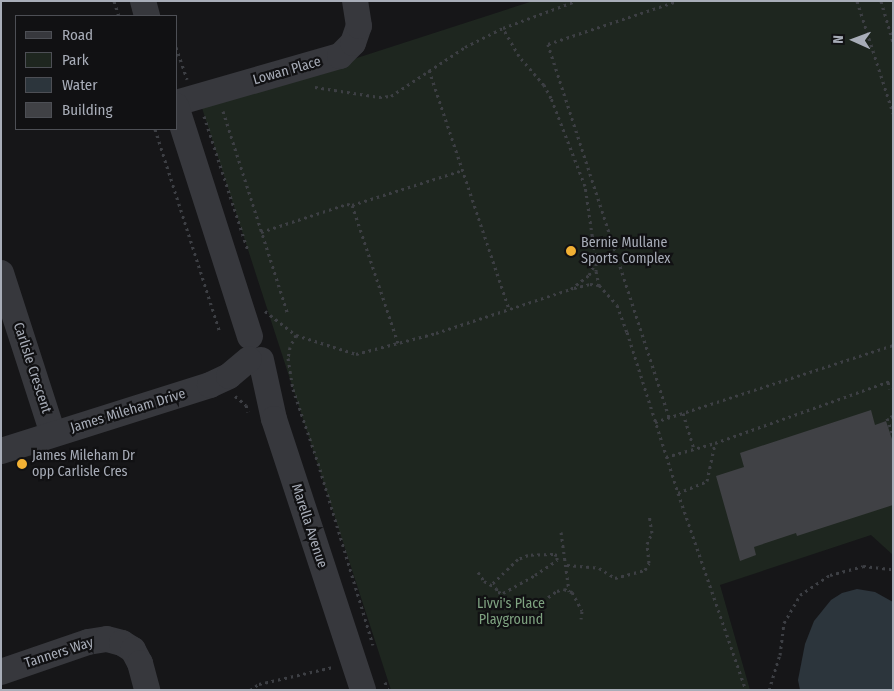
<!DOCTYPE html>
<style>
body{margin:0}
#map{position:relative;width:894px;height:691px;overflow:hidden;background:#161618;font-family:"Fira Sans Condensed",sans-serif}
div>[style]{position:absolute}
.green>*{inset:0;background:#1e261f}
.water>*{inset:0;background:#2c353c}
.building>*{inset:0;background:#404145}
.path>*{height:3px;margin-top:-1.5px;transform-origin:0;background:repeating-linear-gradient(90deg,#3d3f44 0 2.5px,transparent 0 6.5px)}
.minor>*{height:26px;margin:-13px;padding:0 13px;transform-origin:13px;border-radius:13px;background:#37383d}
.dots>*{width:14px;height:14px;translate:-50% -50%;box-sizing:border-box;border:2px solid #111113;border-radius:50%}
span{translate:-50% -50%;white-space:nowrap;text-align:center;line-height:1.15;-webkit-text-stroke:4.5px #111113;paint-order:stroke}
.street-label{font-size:14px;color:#a8adb8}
.poi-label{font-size:14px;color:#a8adb8}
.left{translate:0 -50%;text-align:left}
.park-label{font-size:14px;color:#7fa381}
.frame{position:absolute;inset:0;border:2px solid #a8adb8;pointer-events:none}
.legend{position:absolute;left:15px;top:15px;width:162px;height:115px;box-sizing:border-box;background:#111113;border:1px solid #4d4f55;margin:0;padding:6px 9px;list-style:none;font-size:15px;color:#a8adb8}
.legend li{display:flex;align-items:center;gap:10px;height:25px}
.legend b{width:25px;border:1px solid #4d4f55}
.north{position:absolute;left:829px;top:15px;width:50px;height:50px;-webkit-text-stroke:4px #111113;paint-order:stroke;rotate:272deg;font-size:14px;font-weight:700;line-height:20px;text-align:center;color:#a8adb8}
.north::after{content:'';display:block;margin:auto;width:18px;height:22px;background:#a8adb8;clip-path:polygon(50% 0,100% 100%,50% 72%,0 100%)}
</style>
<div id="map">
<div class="green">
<div style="clip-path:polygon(533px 1px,893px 1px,893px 555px,871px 535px,720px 585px,750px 690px,391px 690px,202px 108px)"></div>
</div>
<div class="water">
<div style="clip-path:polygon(857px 589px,875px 592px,893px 602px,893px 690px,800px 690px,798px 680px,805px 644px,814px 621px,831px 600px,842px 593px)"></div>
</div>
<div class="building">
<div style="clip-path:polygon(871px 410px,875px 425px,886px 421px,893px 442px,893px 505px,797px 536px,796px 533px,754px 547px,756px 555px,740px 561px,716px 476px,744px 467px,740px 453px)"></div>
</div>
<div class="path">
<div style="left:114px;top:1px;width:16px;rotate:72deg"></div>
<div style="left:857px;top:1px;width:118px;rotate:72.2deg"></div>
<div style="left:881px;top:1px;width:43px;rotate:73.7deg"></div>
<div style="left:176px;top:47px;width:34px;rotate:71deg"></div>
<div style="left:429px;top:70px;width:252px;rotate:71.5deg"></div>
<div style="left:315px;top:87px;width:65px;rotate:8.9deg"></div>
<div style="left:379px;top:97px;width:12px;rotate:-5deg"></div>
<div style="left:391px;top:96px;width:89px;rotate:-33.5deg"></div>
<div style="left:465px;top:47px;width:42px;rotate:-26.6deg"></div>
<div style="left:503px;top:28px;width:78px;rotate:-20.3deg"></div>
<div style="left:223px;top:111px;width:211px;rotate:72.3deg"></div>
<div style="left:204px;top:116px;width:142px;rotate:71.9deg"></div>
<div style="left:155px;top:129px;width:214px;rotate:72.3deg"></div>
<div style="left:261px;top:232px;width:90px;rotate:-18deg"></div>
<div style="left:347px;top:204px;width:5px;rotate:11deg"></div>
<div style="left:596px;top:263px;width:8px;rotate:90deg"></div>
<div style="left:596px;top:271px;width:14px;rotate:78deg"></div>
<div style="left:599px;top:285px;width:27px;rotate:48deg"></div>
<div style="left:617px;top:305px;width:29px;rotate:70deg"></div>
<div style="left:627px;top:332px;width:169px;rotate:72.4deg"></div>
<div style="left:678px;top:493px;width:208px;rotate:71deg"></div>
<div style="left:574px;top:288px;width:16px;rotate:-14deg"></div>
<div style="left:590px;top:284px;width:9px;rotate:6deg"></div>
<div style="left:265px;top:311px;width:39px;rotate:38deg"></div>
<div style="left:296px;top:335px;width:13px;rotate:117deg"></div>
<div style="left:290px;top:347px;width:11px;rotate:100deg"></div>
<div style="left:288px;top:358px;width:31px;rotate:81deg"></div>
<div style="left:293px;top:389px;width:78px;rotate:71.3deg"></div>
<div style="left:318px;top:463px;width:190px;rotate:73.2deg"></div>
<div style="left:296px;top:335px;width:63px;rotate:17.6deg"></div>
<div style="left:356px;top:354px;width:83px;rotate:-14.7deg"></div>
<div style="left:436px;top:333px;width:142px;rotate:-18.1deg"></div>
<div style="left:571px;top:289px;width:23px;rotate:-38deg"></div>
<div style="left:589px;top:275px;width:15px;rotate:-62deg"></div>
<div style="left:596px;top:262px;width:77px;rotate:-98.2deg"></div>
<div style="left:585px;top:186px;width:94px;rotate:-111.1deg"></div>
<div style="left:551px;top:98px;width:15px;rotate:-118deg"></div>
<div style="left:544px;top:85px;width:38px;rotate:-131deg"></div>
<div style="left:519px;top:56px;width:32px;rotate:-120deg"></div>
<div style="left:398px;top:343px;width:145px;rotate:-108.4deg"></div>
<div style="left:352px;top:205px;width:116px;rotate:-17.5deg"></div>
<div style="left:888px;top:382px;width:7px;rotate:74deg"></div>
<div style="left:235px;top:396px;width:14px;rotate:39deg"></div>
<div style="left:246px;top:405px;width:7px;rotate:74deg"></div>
<div style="left:683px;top:413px;width:38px;rotate:73deg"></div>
<div style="left:893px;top:416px;width:6px;rotate:162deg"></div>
<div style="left:887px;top:418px;width:18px;rotate:71deg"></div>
<div style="left:669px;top:417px;width:392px;rotate:-108deg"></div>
<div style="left:548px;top:44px;width:136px;rotate:-18.4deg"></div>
<div style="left:655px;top:422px;width:250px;rotate:-17.9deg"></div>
<div style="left:666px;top:457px;width:51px;rotate:-15.9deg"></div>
<div style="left:678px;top:493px;width:31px;rotate:-22deg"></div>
<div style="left:707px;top:481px;width:39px;rotate:-78deg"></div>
<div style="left:715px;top:443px;width:189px;rotate:-19.5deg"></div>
<div style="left:561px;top:532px;width:60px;rotate:82.3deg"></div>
<div style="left:567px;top:565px;width:32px;rotate:5deg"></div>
<div style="left:599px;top:568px;width:19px;rotate:32deg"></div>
<div style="left:615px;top:578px;width:31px;rotate:-15deg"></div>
<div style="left:645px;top:570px;width:8px;rotate:-60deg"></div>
<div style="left:649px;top:563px;width:19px;rotate:-96deg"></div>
<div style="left:647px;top:544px;width:12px;rotate:-66deg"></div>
<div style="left:652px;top:533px;width:18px;rotate:-99deg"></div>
<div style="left:478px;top:572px;width:11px;rotate:56deg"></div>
<div style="left:484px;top:581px;width:14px;rotate:30deg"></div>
<div style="left:496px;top:588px;width:4px;rotate:63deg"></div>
<div style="left:498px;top:592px;width:5px;rotate:11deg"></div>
<div style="left:503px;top:593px;width:37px;rotate:-29deg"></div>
<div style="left:535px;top:575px;width:27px;rotate:-34deg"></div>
<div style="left:557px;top:560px;width:5px;rotate:-90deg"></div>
<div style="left:557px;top:555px;width:4px;rotate:-166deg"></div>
<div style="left:553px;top:554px;width:25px;rotate:178deg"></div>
<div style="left:528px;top:555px;width:11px;rotate:158deg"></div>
<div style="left:518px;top:559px;width:37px;rotate:136deg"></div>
<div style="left:543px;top:601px;width:17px;rotate:-36deg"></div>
<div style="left:557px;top:591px;width:7px;rotate:-16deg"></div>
<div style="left:564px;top:589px;width:9px;rotate:21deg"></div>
<div style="left:572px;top:592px;width:21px;rotate:62deg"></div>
<div style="left:582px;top:611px;width:8px;rotate:97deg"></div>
<div style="left:385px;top:682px;width:9px;rotate:69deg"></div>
<div style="left:250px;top:690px;width:11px;rotate:-34deg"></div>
<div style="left:259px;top:684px;width:76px;rotate:-12.9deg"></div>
<div style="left:769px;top:690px;width:37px;rotate:-73deg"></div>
<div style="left:780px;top:655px;width:32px;rotate:-83deg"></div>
<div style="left:784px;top:623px;width:32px;rotate:-60deg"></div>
<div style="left:800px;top:595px;width:36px;rotate:-34deg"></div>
<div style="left:830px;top:575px;width:34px;rotate:-15deg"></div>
<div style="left:863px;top:566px;width:30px;rotate:6deg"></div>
</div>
<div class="minor">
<div style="left:143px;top:1px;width:16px;rotate:75deg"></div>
<div style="left:176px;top:103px;width:171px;rotate:-16deg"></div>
<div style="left:340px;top:56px;width:18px;rotate:-45deg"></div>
<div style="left:353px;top:43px;width:18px;rotate:-71deg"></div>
<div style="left:359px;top:26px;width:25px;rotate:-99deg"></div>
<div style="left:176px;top:106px;width:242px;rotate:72.2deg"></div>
<div style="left:1px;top:273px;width:169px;rotate:72.1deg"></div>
<div style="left:261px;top:360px;width:60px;rotate:77.6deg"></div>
<div style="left:274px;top:419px;width:285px;rotate:71.8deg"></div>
<div style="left:1px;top:451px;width:219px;rotate:-17.5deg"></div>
<div style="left:210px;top:385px;width:21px;rotate:-25deg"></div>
<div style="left:229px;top:376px;width:26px;rotate:-40deg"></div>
<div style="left:1px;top:672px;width:92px;rotate:-19deg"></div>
<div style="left:88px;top:642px;width:19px;rotate:-9deg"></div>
<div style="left:107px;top:639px;width:16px;rotate:15deg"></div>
<div style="left:122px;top:643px;width:13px;rotate:32deg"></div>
<div style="left:133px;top:650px;width:15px;rotate:62deg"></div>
<div style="left:140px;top:663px;width:28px;rotate:75deg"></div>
</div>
<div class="dots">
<div style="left:571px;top:251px;background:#f2b134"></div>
<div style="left:22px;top:464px;background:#f2b134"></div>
</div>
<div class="street-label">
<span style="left:287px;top:71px;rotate:-16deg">Lowan Place</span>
<span style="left:32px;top:368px;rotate:72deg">Carlisle Crescent</span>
<span style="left:128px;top:411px;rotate:-17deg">James Mileham Drive</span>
<span style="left:309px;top:526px;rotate:72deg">Marella Avenue</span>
<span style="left:59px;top:653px;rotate:-18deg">Tanners Way</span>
</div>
<div class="poi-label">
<span class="left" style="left:581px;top:251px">Bernie Mullane<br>Sports Complex</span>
<span class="left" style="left:32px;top:464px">James Mileham Dr<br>opp Carlisle Cres</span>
</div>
<div class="park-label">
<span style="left:511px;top:612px">Livvi's Place<br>Playground</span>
</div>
<div class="frame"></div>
<ul class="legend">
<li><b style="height:6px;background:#37383d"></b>Road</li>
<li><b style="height:14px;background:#1e261f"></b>Park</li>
<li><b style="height:14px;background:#2c353c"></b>Water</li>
<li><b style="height:14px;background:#404145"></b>Building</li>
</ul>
<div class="north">N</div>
</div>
